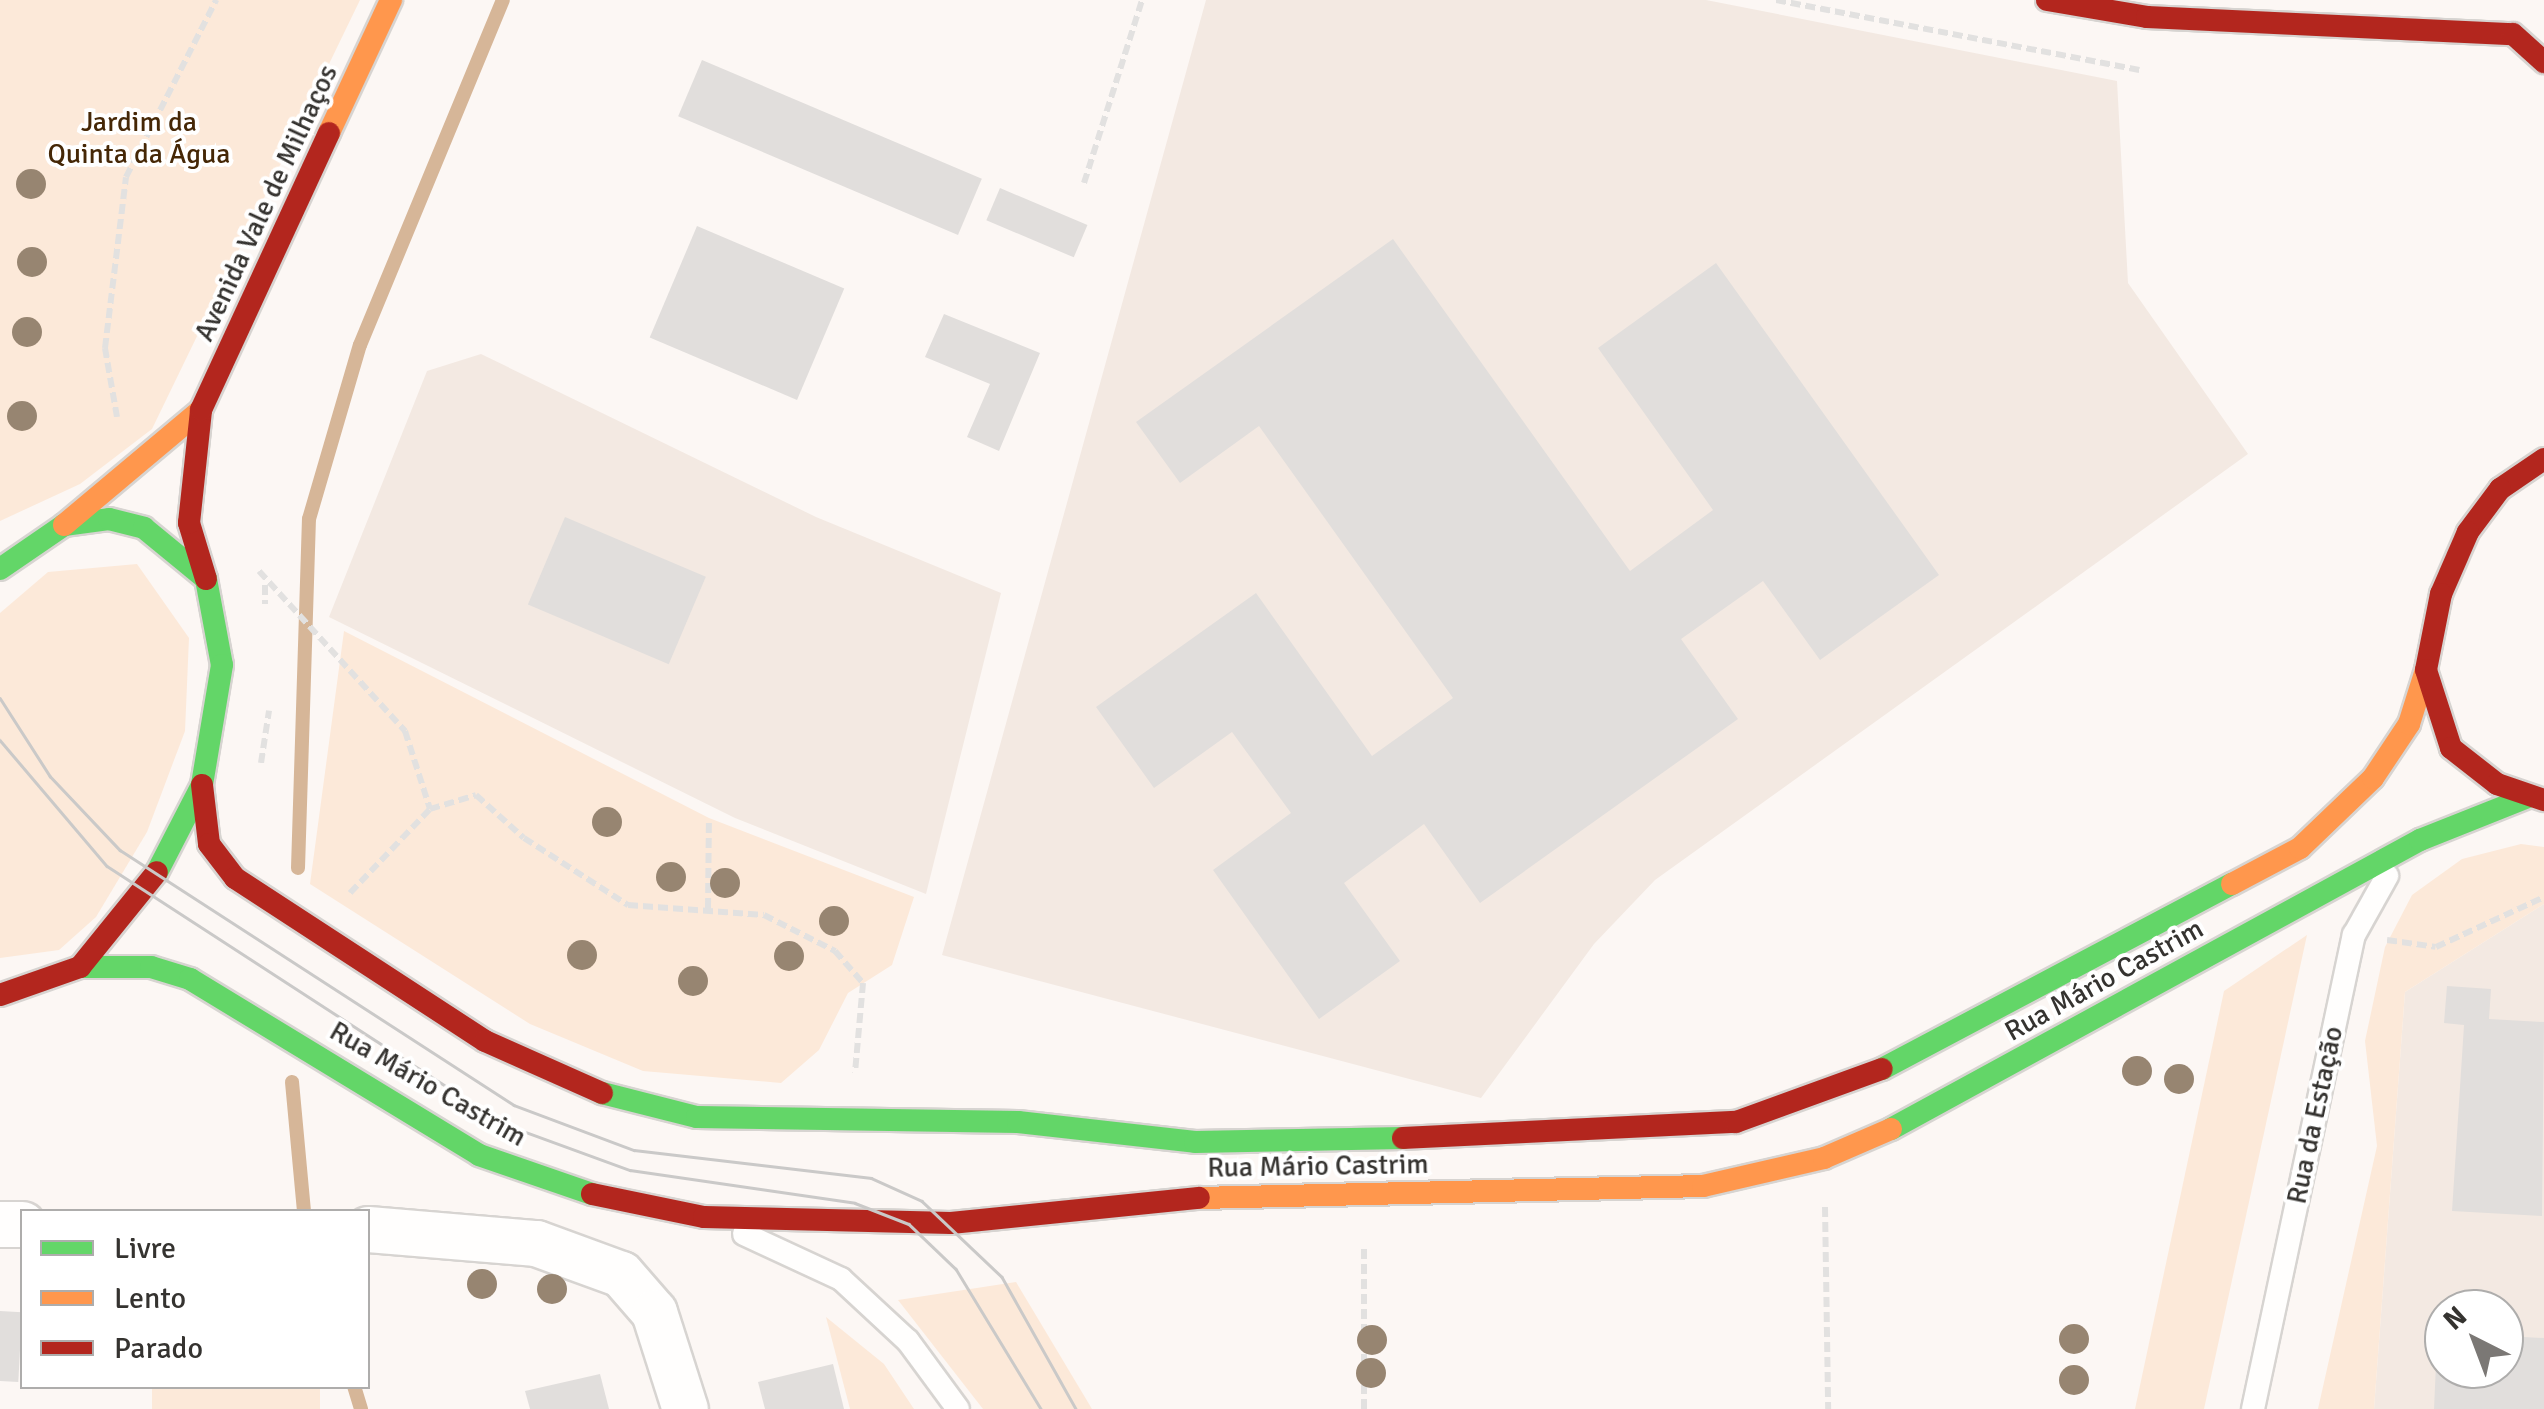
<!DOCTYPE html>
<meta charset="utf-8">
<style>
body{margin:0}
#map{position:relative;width:2544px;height:1409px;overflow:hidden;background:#fcf7f4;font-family:Signika,sans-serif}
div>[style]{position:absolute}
.built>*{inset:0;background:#f3e9e2}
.green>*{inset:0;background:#fce9d9;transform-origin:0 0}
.stream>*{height:14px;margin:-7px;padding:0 7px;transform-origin:7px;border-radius:7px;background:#d6b698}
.building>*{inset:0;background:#e1dedc;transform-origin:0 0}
.path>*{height:6px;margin-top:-3px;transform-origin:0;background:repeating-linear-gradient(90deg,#e2e1e0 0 10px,transparent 0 15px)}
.roads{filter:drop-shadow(2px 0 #d7d4d1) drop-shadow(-2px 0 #d7d4d1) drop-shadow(0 2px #d7d4d1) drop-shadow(0 -2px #d7d4d1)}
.lane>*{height:22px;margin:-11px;padding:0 11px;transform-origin:11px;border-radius:11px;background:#fffefd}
.street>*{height:45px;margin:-22.5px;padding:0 22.5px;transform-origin:22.5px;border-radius:22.5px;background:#fffefd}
.fast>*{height:22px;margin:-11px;padding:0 11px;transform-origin:11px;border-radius:11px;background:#63d668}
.slow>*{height:22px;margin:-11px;padding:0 11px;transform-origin:11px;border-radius:11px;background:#ff974d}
.jam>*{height:22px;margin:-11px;padding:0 11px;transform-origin:11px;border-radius:11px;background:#b3261e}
.tram>*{height:2.5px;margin:-1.25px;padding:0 1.25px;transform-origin:1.25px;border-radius:1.25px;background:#cac9c8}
.trees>*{width:30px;height:30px;margin:-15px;border-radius:50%;background:#978571}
span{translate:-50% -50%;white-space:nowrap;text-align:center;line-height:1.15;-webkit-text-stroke:8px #fff;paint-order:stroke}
.park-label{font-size:28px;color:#452706}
.street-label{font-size:28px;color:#353330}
.legend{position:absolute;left:20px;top:1209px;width:350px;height:180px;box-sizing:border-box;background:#fff;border:2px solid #aeadac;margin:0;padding:12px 18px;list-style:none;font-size:30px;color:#353330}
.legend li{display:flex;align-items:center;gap:20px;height:50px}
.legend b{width:50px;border:2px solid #aeadac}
.north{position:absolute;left:2424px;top:1289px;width:100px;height:100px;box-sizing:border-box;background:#fff;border:2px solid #aeadac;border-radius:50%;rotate:318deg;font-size:28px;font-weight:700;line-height:40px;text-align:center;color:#353330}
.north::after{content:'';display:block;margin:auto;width:35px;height:45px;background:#7b7875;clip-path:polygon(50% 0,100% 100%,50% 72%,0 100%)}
</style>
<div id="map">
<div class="built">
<div style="clip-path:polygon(1206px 0,1706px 0,2117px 81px,2128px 283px,2248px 454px,1655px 880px,1594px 944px,1481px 1098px,942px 955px)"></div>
<div style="clip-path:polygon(481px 354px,816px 517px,1001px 593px,926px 894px,735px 818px,329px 617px,427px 371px)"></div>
<div style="clip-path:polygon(evenodd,2544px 904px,2544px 1409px,2374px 1409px,2405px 992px,2544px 904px,2444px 1309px,2504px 1309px,2504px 1369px,2444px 1369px,2444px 1309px)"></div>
</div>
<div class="green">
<div style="clip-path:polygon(0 0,360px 0,152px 429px,80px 484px,0 521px)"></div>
<div style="clip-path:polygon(137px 564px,189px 638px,185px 731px,147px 832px,96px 917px,59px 950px,0 958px,0 613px,48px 572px)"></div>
<div style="clip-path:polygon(344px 631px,709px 818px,914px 897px,892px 965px,848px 993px,819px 1050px,781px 1083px,643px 1071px,530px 1024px,310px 884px)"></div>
<div style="clip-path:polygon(2521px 844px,2544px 847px,2544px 904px,2405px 992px,2374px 1409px,2318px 1409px,2377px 1146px,2365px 1041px,2385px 947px,2412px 895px,2462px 859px)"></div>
<div style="clip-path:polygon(2307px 935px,2204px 1409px,2135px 1409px,2224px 991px)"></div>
<div style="clip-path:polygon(1016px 1282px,1092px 1409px,983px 1409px,898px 1300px)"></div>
<div style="clip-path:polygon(826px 1317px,884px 1364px,914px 1409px,850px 1409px)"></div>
<div style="left:152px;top:1387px;width:168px;height:22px"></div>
</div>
<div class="stream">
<div style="left:298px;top:868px;width:349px;rotate:-88.2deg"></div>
<div style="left:309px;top:519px;width:181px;rotate:-73.7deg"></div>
<div style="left:360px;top:345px;width:373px;rotate:-67.5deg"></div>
<div style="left:292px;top:1082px;width:131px;rotate:84.7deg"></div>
<div style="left:354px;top:1386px;width:24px;rotate:73deg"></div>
</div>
<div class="building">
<div style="left:702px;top:60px;width:304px;height:61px;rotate:23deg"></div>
<div style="left:1000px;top:188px;width:95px;height:35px;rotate:23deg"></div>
<div style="left:697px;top:226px;width:160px;height:121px;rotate:23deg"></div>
<div style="clip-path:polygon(1393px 239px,1630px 571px,1713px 510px,1598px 348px,1716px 263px,1939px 575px,1820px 660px,1763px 581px,1681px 639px,1738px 719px,1480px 903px,1424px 824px,1344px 883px,1400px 961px,1319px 1019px,1213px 870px,1291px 813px,1232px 732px,1154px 788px,1096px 707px,1256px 593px,1372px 756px,1453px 698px,1259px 426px,1180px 483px,1136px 422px)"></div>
<div style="clip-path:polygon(944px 314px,1040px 353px,999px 451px,967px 437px,990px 384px,925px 357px)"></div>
<div style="left:565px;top:517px;width:153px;height:95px;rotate:23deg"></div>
<div style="clip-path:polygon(2447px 986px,2491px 989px,2489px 1019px,2544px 1022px,2542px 1216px,2452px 1211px,2464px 1025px,2444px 1023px)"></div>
<div style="left:0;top:1311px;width:22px;height:70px;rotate:3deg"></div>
<div style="clip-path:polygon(2438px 1319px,2444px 1369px,2504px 1369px,2504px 1336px,2544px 1338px,2544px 1409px,2434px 1409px)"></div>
<div style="clip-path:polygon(833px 1364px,844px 1409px,765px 1409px,758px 1382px)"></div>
<div style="clip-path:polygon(600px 1374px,609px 1409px,530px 1409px,525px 1391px)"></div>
</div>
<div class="path">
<div style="left:1776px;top:0;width:370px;rotate:10.9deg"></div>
<div style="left:1084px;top:183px;width:192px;rotate:-72.4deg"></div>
<div style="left:117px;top:417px;width:70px;rotate:-99.9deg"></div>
<div style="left:105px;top:348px;width:172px;rotate:-83deg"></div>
<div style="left:126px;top:177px;width:199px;rotate:-63deg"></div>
<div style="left:259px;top:571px;width:217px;rotate:47.6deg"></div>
<div style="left:405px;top:731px;width:82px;rotate:72.2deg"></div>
<div style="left:265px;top:585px;width:19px;rotate:90deg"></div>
<div style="left:261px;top:763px;width:53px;rotate:-81.3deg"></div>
<div style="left:350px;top:893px;width:116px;rotate:-46.4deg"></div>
<div style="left:430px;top:809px;width:48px;rotate:-16.9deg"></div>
<div style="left:476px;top:795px;width:64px;rotate:41.9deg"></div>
<div style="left:524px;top:838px;width:124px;rotate:32.8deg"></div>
<div style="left:628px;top:905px;width:136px;rotate:4.2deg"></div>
<div style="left:764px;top:915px;width:80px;rotate:26.9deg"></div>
<div style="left:835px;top:951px;width:43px;rotate:48.8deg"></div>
<div style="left:863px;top:983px;width:90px;rotate:95.1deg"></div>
<div style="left:708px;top:908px;width:90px;rotate:-89.4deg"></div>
<div style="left:2387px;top:940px;width:49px;rotate:8.1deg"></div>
<div style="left:2436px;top:947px;width:119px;rotate:-24.8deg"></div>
<div style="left:1825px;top:1207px;width:202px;rotate:89.1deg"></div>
<div style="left:1364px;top:1409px;width:164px;rotate:-90deg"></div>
</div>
<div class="roads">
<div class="lane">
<div style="left:744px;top:1234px;width:107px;rotate:24.9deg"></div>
<div style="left:841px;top:1279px;width:91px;rotate:42.8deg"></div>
<div style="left:908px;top:1341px;width:84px;rotate:53.7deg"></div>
<div style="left:2253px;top:1409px;width:485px;rotate:-78deg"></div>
<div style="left:2354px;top:935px;width:68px;rotate:-60.8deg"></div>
</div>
<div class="street">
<div style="left:0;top:1224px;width:22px"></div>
<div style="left:368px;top:1229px;width:169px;rotate:4.8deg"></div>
<div style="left:536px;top:1243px;width:90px;rotate:20deg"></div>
<div style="left:621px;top:1274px;width:50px;rotate:49deg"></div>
<div style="left:654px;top:1312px;width:102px;rotate:72.3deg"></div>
</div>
<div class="fast">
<div style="left:0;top:569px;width:78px;rotate:-34.5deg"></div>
<div style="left:64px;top:525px;width:45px;rotate:-7.6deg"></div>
<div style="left:109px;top:519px;width:36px;rotate:14deg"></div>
<div style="left:144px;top:528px;width:80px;rotate:39.4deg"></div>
<div style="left:206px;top:579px;width:87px;rotate:79.5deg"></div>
<div style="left:222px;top:665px;width:122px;rotate:99.5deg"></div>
<div style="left:202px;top:785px;width:98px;rotate:117.3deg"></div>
<div style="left:80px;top:967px;width:71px"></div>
<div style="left:151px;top:967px;width:41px;rotate:17.1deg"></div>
<div style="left:190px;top:979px;width:338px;rotate:31.3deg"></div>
<div style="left:479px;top:1155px;width:120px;rotate:19deg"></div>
<div style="left:1882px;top:1069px;width:396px;rotate:-27.9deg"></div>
<div style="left:602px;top:1093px;width:98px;rotate:14.2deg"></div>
<div style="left:697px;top:1117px;width:321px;rotate:0.9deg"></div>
<div style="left:1018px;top:1122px;width:178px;rotate:6.4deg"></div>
<div style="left:1195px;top:1142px;width:208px;rotate:-1.1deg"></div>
<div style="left:1891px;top:1129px;width:603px;rotate:-28.65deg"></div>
<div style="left:2420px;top:840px;width:116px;rotate:-21.7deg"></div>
</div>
<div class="slow">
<div style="left:329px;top:133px;width:147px;rotate:-65deg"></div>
<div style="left:64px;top:525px;width:179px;rotate:-40deg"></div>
<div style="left:2232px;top:884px;width:77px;rotate:-27.9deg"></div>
<div style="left:2300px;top:848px;width:101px;rotate:-43.8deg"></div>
<div style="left:2373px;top:778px;width:65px;rotate:-56.3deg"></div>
<div style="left:2409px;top:724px;width:57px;rotate:-72.5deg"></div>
<div style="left:1199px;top:1198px;width:504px;rotate:-1.36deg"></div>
<div style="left:1703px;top:1186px;width:124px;rotate:-13deg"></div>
<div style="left:1824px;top:1158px;width:73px;rotate:-23.4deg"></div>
</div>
<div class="jam">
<div style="left:2047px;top:0;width:101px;rotate:9.6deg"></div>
<div style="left:2147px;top:17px;width:366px;rotate:2.7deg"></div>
<div style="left:2513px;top:34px;width:42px;rotate:42.1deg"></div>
<div style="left:2544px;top:459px;width:53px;rotate:145.7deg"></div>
<div style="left:2500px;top:489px;width:54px;rotate:126.7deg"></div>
<div style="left:2468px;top:532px;width:68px;rotate:113.5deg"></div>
<div style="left:2441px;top:594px;width:77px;rotate:101.2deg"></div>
<div style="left:2426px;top:670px;width:82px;rotate:72.2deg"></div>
<div style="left:2451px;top:748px;width:58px;rotate:38deg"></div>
<div style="left:2497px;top:784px;width:50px;rotate:18.8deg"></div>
<div style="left:206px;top:579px;width:59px;rotate:-106.9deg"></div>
<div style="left:189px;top:523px;width:114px;rotate:-83.9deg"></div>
<div style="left:201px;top:410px;width:305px;rotate:-65.2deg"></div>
<div style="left:202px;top:785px;width:59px;rotate:83.2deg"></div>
<div style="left:209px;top:844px;width:43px;rotate:52.6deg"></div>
<div style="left:235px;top:878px;width:298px;rotate:33.1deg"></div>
<div style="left:485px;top:1041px;width:128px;rotate:24deg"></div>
<div style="left:0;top:995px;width:85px;rotate:-19.3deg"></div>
<div style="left:80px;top:967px;width:122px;rotate:-51deg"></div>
<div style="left:1403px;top:1138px;width:333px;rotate:-2.8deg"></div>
<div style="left:1736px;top:1122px;width:155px;rotate:-20deg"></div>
<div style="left:592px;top:1194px;width:114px;rotate:11.6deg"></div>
<div style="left:704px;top:1217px;width:247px;rotate:1.4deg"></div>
<div style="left:951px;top:1223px;width:249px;rotate:-5.8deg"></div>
</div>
</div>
<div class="tram">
<div style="left:0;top:698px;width:93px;rotate:57.3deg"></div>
<div style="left:50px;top:776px;width:102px;rotate:46.6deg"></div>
<div style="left:120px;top:850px;width:469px;rotate:32.9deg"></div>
<div style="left:514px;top:1105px;width:128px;rotate:20.6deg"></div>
<div style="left:634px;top:1150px;width:239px;rotate:6.7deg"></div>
<div style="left:871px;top:1178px;width:56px;rotate:24.3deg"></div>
<div style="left:922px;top:1201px;width:110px;rotate:43.5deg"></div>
<div style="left:1002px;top:1277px;width:151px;rotate:60.7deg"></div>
<div style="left:0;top:740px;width:165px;rotate:49.7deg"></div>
<div style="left:107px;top:866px;width:473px;rotate:33deg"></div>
<div style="left:504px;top:1124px;width:134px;rotate:20.1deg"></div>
<div style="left:630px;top:1170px;width:227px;rotate:8.3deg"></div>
<div style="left:855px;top:1203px;width:58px;rotate:21.3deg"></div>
<div style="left:909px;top:1224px;width:65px;rotate:43.8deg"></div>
<div style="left:956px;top:1269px;width:164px;rotate:58.7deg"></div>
</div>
<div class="trees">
<div style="left:31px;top:184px"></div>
<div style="left:32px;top:262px"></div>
<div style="left:27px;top:332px"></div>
<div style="left:22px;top:416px"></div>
<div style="left:607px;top:822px"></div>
<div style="left:671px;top:877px"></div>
<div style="left:725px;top:883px"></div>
<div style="left:834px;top:921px"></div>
<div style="left:582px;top:955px"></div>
<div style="left:789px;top:956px"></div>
<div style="left:693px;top:981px"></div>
<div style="left:2137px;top:1071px"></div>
<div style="left:2179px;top:1079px"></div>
<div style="left:482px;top:1284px"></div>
<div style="left:552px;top:1289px"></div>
<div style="left:2074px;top:1339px"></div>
<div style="left:1372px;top:1340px"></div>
<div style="left:1371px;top:1373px"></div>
<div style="left:2074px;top:1380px"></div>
</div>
<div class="park-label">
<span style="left:139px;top:138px">Jardim da<br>Quinta da Água</span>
</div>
<div class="street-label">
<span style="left:266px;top:203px;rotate:-65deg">Avenida Vale de Milhaços</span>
<span style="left:2104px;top:980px;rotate:-29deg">Rua Mário Castrim</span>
<span style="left:428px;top:1084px;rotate:30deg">Rua Mário Castrim</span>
<span style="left:2315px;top:1115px;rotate:-78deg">Rua da Estação</span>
<span style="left:1318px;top:1166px;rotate:-1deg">Rua Mário Castrim</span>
</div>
<ul class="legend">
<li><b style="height:12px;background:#63d668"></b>Livre</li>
<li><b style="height:12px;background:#ff974d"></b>Lento</li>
<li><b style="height:12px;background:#b3261e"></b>Parado</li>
</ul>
<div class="north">N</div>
</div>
